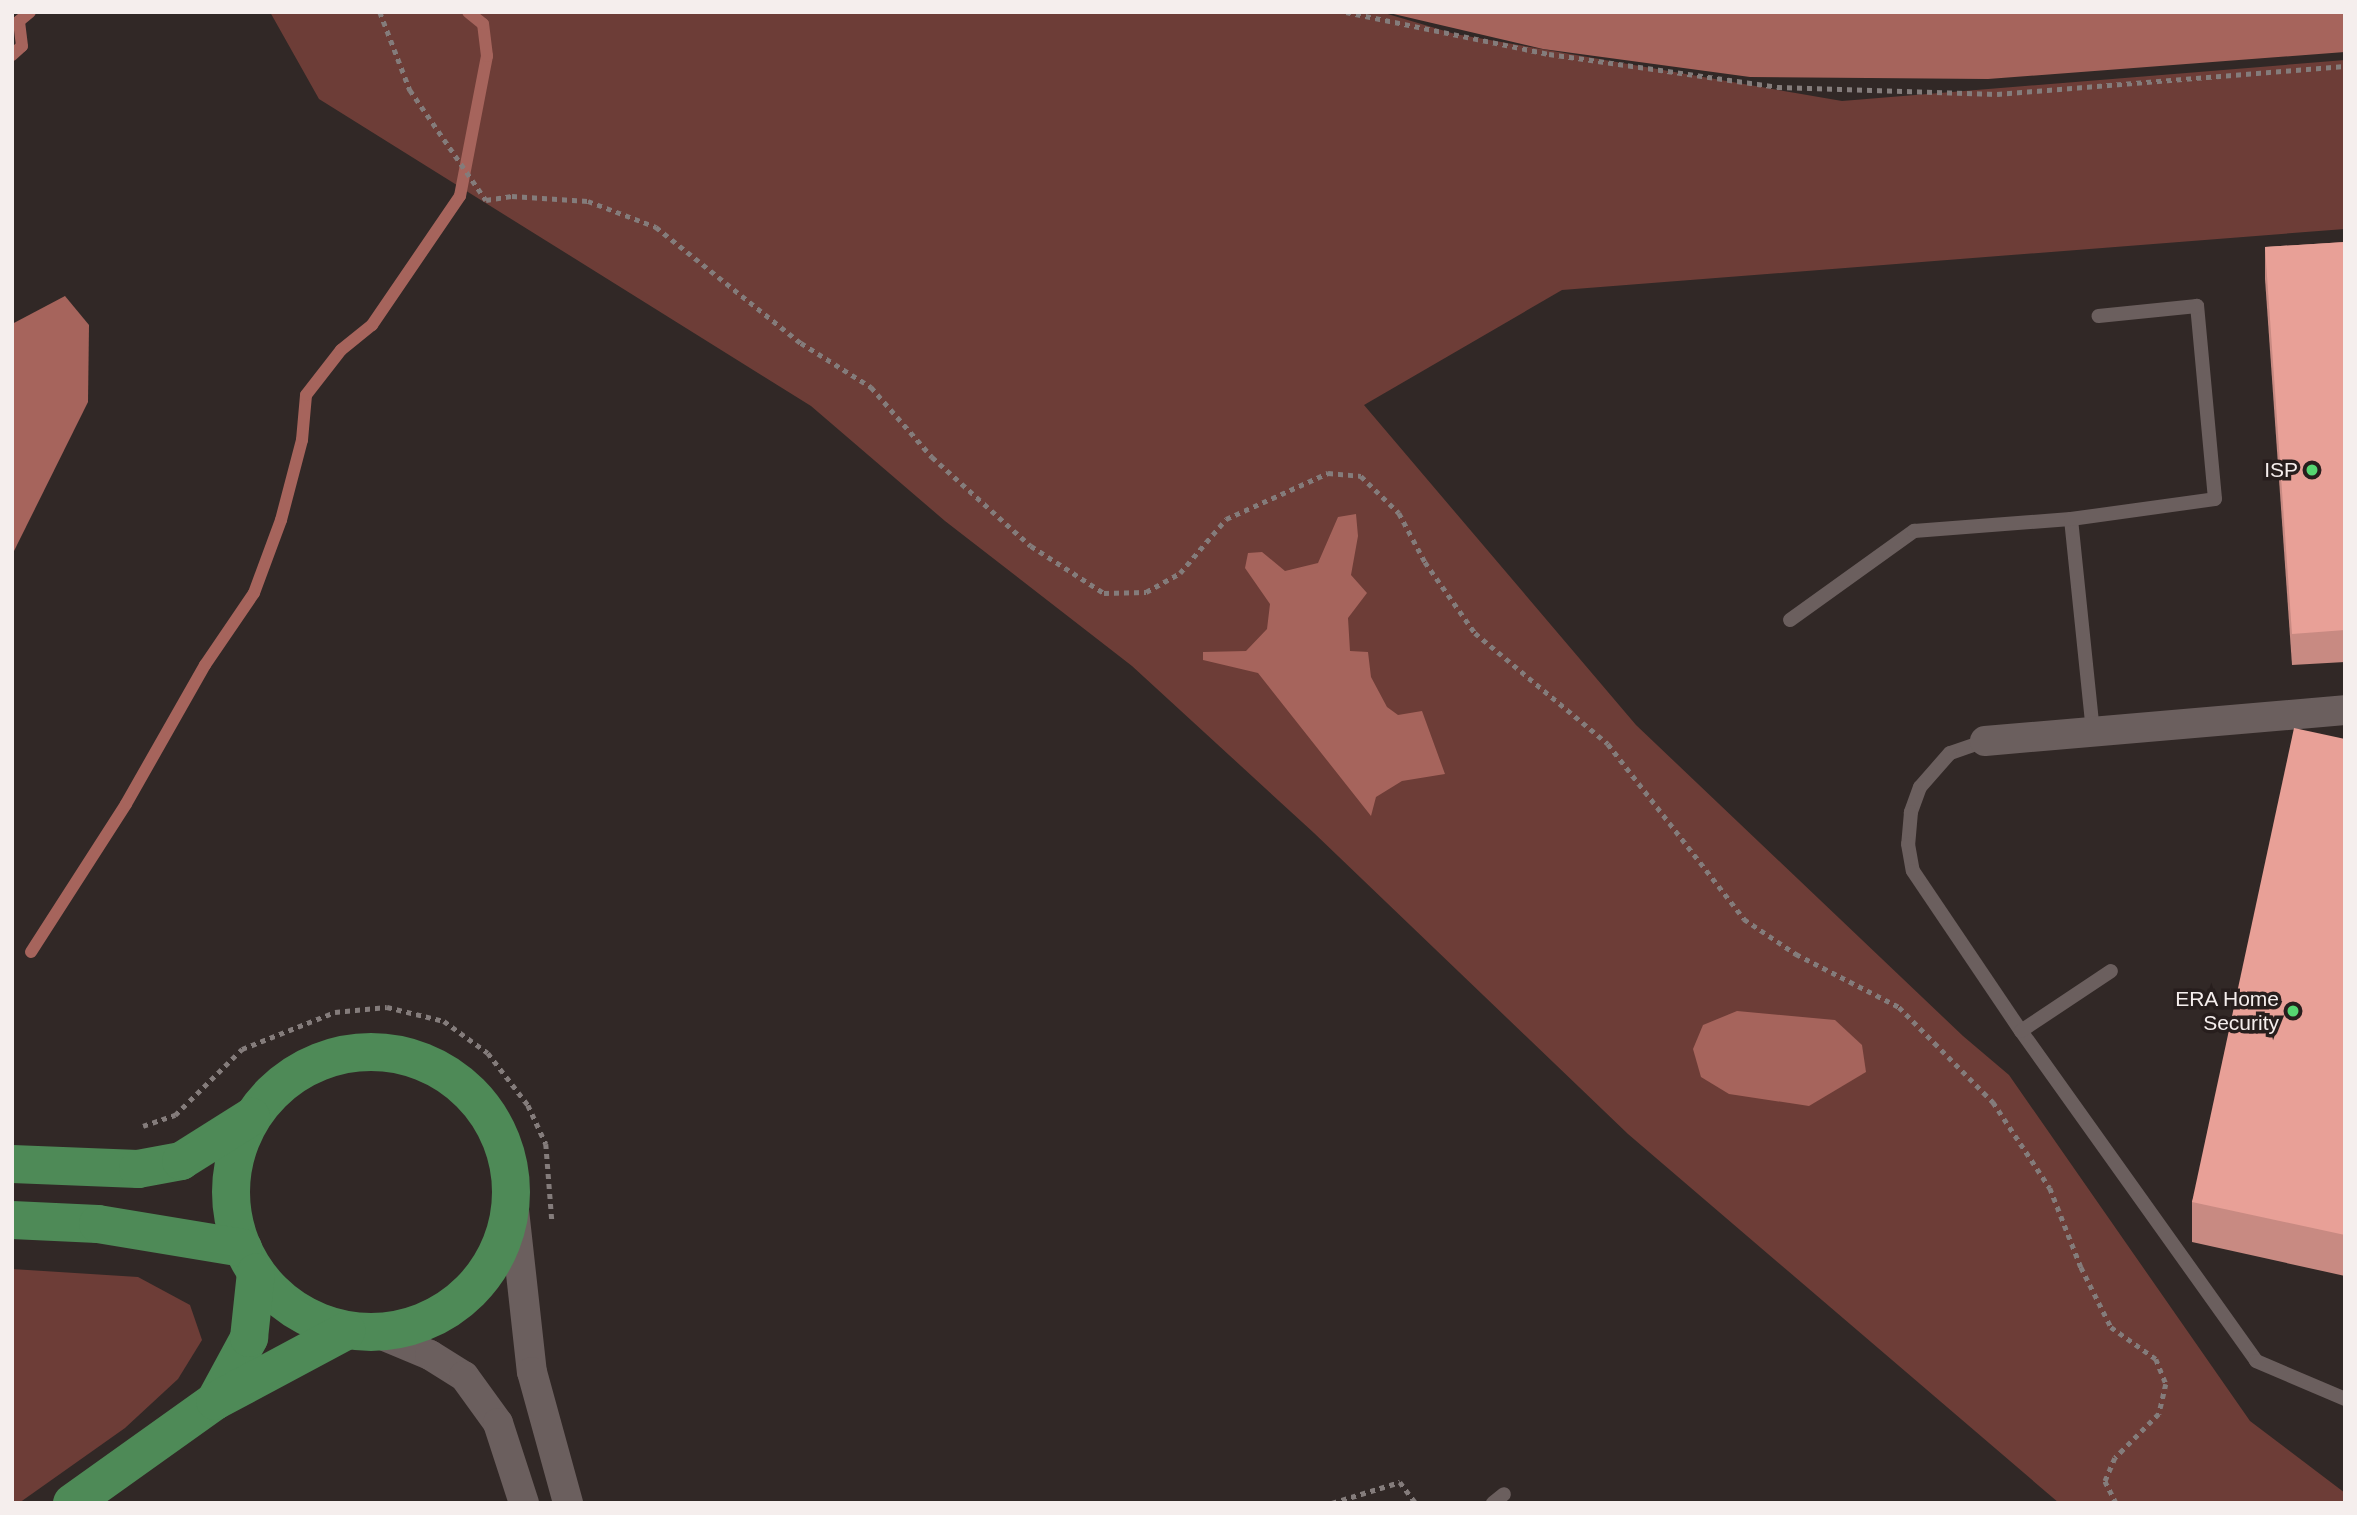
<!DOCTYPE html>
<style>
body{margin:0}
#map{position:relative;width:2357px;height:1515px;overflow:hidden;background:#312826;font-family:Helvetica,sans-serif}
div>[style]{position:absolute}
.green>*{inset:0;background:#6d3d37}
.water>*{inset:0;background:#a6645c}
.stream>*{height:12px;margin:-6px;padding:0 6px;transform-origin:6px;border-radius:6px;background:#a6645c}
.path>*{height:4.5px;margin-top:-2.25px;transform-origin:0;background:repeating-linear-gradient(90deg,#847c7b 0 5px,transparent 0 10px)}
.lane>*{height:14px;margin:-7px;padding:0 7px;transform-origin:7px;border-radius:7px;background:#6b5f5e}
.street>*{height:30px;margin:-15px;padding:0 15px;transform-origin:15px;border-radius:15px;background:#6b5f5e}
.primary>*{height:38px;margin:-19px;padding:0 19px;transform-origin:19px;border-radius:19px;background:#4e8a57}
.primary>.ring{margin:-19px;padding:0;box-sizing:content-box;background:none;border:38px solid #4e8a57;border-radius:50%}
.wall>*{inset:0;background:#c88a82}
.building>*{inset:0;background:#e8a097}
.dots>*{width:19px;height:19px;translate:-50% -50%;box-sizing:border-box;border:4px solid #271e1d;border-radius:50%}
span{translate:-50% -50%;white-space:nowrap;text-align:center;line-height:1.15;-webkit-text-stroke:7px #271e1d;paint-order:stroke}
.poi-label{font-size:21px;color:#f5eeed}
.right{translate:-100% -50%;text-align:right}
.frame{position:absolute;inset:0;border:14px solid #f5eeed;pointer-events:none}
</style>
<div id="map">
<div class="green">
<div style="clip-path:polygon(270px 12px,1381px 12px,1455px 34px,1842px 101px,2345px 60px,2345px 229px,1562px 290px,1364px 405px,1636px 725px,1963px 1036px,2009px 1075px,2250px 1421px,2345px 1493px,2345px 1503px,2059px 1503px,1628px 1134px,1314px 833px,1132px 666px,945px 521px,811px 406px,319px 99px)"></div>
<div style="clip-path:polygon(12px 1269px,138px 1277px,190px 1305px,202px 1340px,178px 1379px,125px 1428px,19px 1503px,12px 1503px)"></div>
</div>
<div class="water">
<div style="clip-path:polygon(1385px 12px,2345px 12px,2345px 52px,1988px 79px,1750px 77px,1543px 49px)"></div>
<div style="clip-path:polygon(65px 296px,89px 325px,88px 402px,12px 555px,12px 324px)"></div>
<div style="clip-path:polygon(1356px 514px,1358px 536px,1351px 575px,1367px 593px,1348px 618px,1350px 651px,1368px 652px,1371px 677px,1387px 707px,1398px 715px,1422px 711px,1445px 774px,1402px 781px,1376px 797px,1371px 816px,1258px 673px,1203px 660px,1203px 652px,1246px 651px,1267px 629px,1270px 604px,1245px 568px,1248px 553px,1262px 552px,1285px 571px,1318px 563px,1338px 517px)"></div>
<div style="clip-path:polygon(1737px 1011px,1835px 1020px,1862px 1045px,1866px 1072px,1809px 1106px,1729px 1094px,1701px 1077px,1693px 1049px,1703px 1025px)"></div>
</div>
<div class="stream">
<div style="left:12px;top:55px;width:13px;rotate:-42deg"></div>
<div style="left:22px;top:46px;width:25px;rotate:-97deg"></div>
<div style="left:19px;top:21px;width:14px;rotate:-39deg"></div>
<div style="left:31px;top:952px;width:176px;rotate:-57.3deg"></div>
<div style="left:126px;top:804px;width:160px;rotate:-60.4deg"></div>
<div style="left:205px;top:665px;width:87px;rotate:-55.8deg"></div>
<div style="left:254px;top:593px;width:78px;rotate:-69.7deg"></div>
<div style="left:281px;top:520px;width:83px;rotate:-75.3deg"></div>
<div style="left:302px;top:440px;width:45px;rotate:-84.9deg"></div>
<div style="left:306px;top:395px;width:57px;rotate:-52.1deg"></div>
<div style="left:341px;top:350px;width:40px;rotate:-39deg"></div>
<div style="left:372px;top:325px;width:156px;rotate:-55.7deg"></div>
<div style="left:460px;top:196px;width:143px;rotate:-79.1deg"></div>
<div style="left:487px;top:56px;width:32px;rotate:-97deg"></div>
<div style="left:483px;top:24px;width:19px;rotate:-141deg"></div>
</div>
<div class="path">
<div style="left:380px;top:12px;width:84px;rotate:69deg"></div>
<div style="left:410px;top:90px;width:134px;rotate:55.4deg"></div>
<div style="left:486px;top:200px;width:26px;rotate:-9deg"></div>
<div style="left:512px;top:196px;width:76px;rotate:3.8deg"></div>
<div style="left:588px;top:201px;width:73px;rotate:20.9deg"></div>
<div style="left:656px;top:227px;width:186px;rotate:38.7deg"></div>
<div style="left:801px;top:343px;width:83px;rotate:32.2deg"></div>
<div style="left:871px;top:387px;width:93px;rotate:48.9deg"></div>
<div style="left:932px;top:457px;width:133px;rotate:42deg"></div>
<div style="left:1031px;top:546px;width:87px;rotate:32.8deg"></div>
<div style="left:1104px;top:593px;width:42px;rotate:-1.4deg"></div>
<div style="left:1146px;top:592px;width:39px;rotate:-29deg"></div>
<div style="left:1180px;top:573px;width:71px;rotate:-49.6deg"></div>
<div style="left:1226px;top:519px;width:112px;rotate:-24.3deg"></div>
<div style="left:1328px;top:473px;width:33px;rotate:5deg"></div>
<div style="left:1361px;top:476px;width:53px;rotate:44.2deg"></div>
<div style="left:1399px;top:513px;width:55px;rotate:62deg"></div>
<div style="left:1425px;top:562px;width:87px;rotate:54.8deg"></div>
<div style="left:1475px;top:633px;width:173px;rotate:39.8deg"></div>
<div style="left:1608px;top:744px;width:222px;rotate:52.1deg"></div>
<div style="left:1744px;top:919px;width:63px;rotate:33.9deg"></div>
<div style="left:1796px;top:954px;width:116px;rotate:27.2deg"></div>
<div style="left:1899px;top:1007px;width:134px;rotate:45.3deg"></div>
<div style="left:1993px;top:1102px;width:103px;rotate:56.5deg"></div>
<div style="left:2050px;top:1188px;width:85px;rotate:68.6deg"></div>
<div style="left:2081px;top:1267px;width:67px;rotate:63.4deg"></div>
<div style="left:2111px;top:1327px;width:55px;rotate:35.4deg"></div>
<div style="left:2156px;top:1359px;width:27px;rotate:68deg"></div>
<div style="left:2166px;top:1384px;width:31px;rotate:103deg"></div>
<div style="left:2159px;top:1414px;width:62px;rotate:135deg"></div>
<div style="left:2115px;top:1458px;width:25px;rotate:113deg"></div>
<div style="left:2105px;top:1481px;width:25px;rotate:63deg"></div>
<div style="left:1346px;top:12px;width:207px;rotate:11.7deg"></div>
<div style="left:1549px;top:54px;width:230px;rotate:8.2deg"></div>
<div style="left:1777px;top:87px;width:220px;rotate:1.8deg"></div>
<div style="left:1997px;top:94px;width:349px;rotate:-4.6deg"></div>
<div style="left:143px;top:1126px;width:34px;rotate:-19deg"></div>
<div style="left:175px;top:1115px;width:94px;rotate:-44.6deg"></div>
<div style="left:242px;top:1049px;width:100px;rotate:-21.7deg"></div>
<div style="left:335px;top:1012px;width:52px;rotate:-5.5deg"></div>
<div style="left:387px;top:1007px;width:59px;rotate:13.8deg"></div>
<div style="left:444px;top:1021px;width:54px;rotate:36deg"></div>
<div style="left:488px;top:1053px;width:66px;rotate:52.4deg"></div>
<div style="left:528px;top:1105px;width:43px;rotate:65.2deg"></div>
<div style="left:546px;top:1144px;width:77px;rotate:85.5deg"></div>
<div style="left:1332px;top:1503px;width:71px;rotate:-17.2deg"></div>
<div style="left:1400px;top:1482px;width:26px;rotate:53deg"></div>
</div>
<div class="lane">
<div style="left:2071px;top:519px;width:213px;rotate:84.1deg"></div>
<div style="left:1790px;top:620px;width:153px;rotate:-35.7deg"></div>
<div style="left:1914px;top:531px;width:157px;rotate:-4.4deg"></div>
<div style="left:2071px;top:519px;width:145px;rotate:-7.9deg"></div>
<div style="left:2215px;top:499px;width:194px;rotate:-95.3deg"></div>
<div style="left:2197px;top:306px;width:99px;rotate:174.2deg"></div>
<div style="left:1985px;top:741px;width:37px;rotate:161deg"></div>
<div style="left:1950px;top:753px;width:45px;rotate:131.4deg"></div>
<div style="left:1920px;top:787px;width:27px;rotate:110deg"></div>
<div style="left:1911px;top:812px;width:32px;rotate:95deg"></div>
<div style="left:1908px;top:844px;width:27px;rotate:80deg"></div>
<div style="left:1913px;top:871px;width:193px;rotate:56deg"></div>
<div style="left:2021px;top:1031px;width:405px;rotate:54.5deg"></div>
<div style="left:2256px;top:1361px;width:97px;rotate:23.1deg"></div>
<div style="left:2021px;top:1031px;width:108px;rotate:-33.7deg"></div>
<div style="left:1493px;top:1503px;width:14px;rotate:-39deg"></div>
</div>
<div class="street">
<div style="left:1985px;top:741px;width:361px;rotate:-4.9deg"></div>
<div style="left:512px;top:1192px;width:181px;rotate:83.7deg"></div>
<div style="left:532px;top:1372px;width:136px;rotate:74.6deg"></div>
<div style="left:377px;top:1333px;width:57px;rotate:22.5deg"></div>
<div style="left:430px;top:1355px;width:40px;rotate:32deg"></div>
<div style="left:464px;top:1376px;width:58px;rotate:54.1deg"></div>
<div style="left:498px;top:1423px;width:84px;rotate:72deg"></div>
</div>
<div class="primary">
<div class="ring" style="left:231px;top:1052px;width:242px;height:242px"></div>
<div style="left:12px;top:1164px;width:126px;rotate:2.3deg"></div>
<div style="left:138px;top:1169px;width:44px;rotate:-10.5deg"></div>
<div style="left:181px;top:1161px;width:83px;rotate:-32.2deg"></div>
<div style="left:12px;top:1220px;width:86px;rotate:2.7deg"></div>
<div style="left:98px;top:1224px;width:147px;rotate:9.4deg"></div>
<div style="left:215px;top:1401px;width:72px;rotate:-61.6deg"></div>
<div style="left:249px;top:1338px;width:66px;rotate:-83.9deg"></div>
<div style="left:72px;top:1503px;width:176px;rotate:-35.5deg"></div>
<div style="left:215px;top:1401px;width:149px;rotate:-28.1deg"></div>
</div>
<div class="wall">
<div style="clip-path:polygon(2345px 242px,2345px 662px,2292px 665px,2265px 279px,2265px 247px)"></div>
<div style="clip-path:polygon(2345px 739px,2345px 1276px,2192px 1242px,2192px 1202px)"></div>
</div>
<div class="building">
<div style="clip-path:polygon(2345px 242px,2345px 630px,2292px 634px,2265px 247px)"></div>
<div style="clip-path:polygon(2294px 728px,2345px 739px,2345px 1235px,2192px 1202px)"></div>
</div>
<div class="dots">
<div style="left:2312px;top:470px;background:#56d671"></div>
<div style="left:2293px;top:1011px;background:#56d671"></div>
</div>
<div class="poi-label">
<span class="right" style="left:2298px;top:470px">ISP</span>
<span class="right" style="left:2279px;top:1011px">ERA Home<br>Security</span>
</div>
<div class="frame"></div>
</div>
